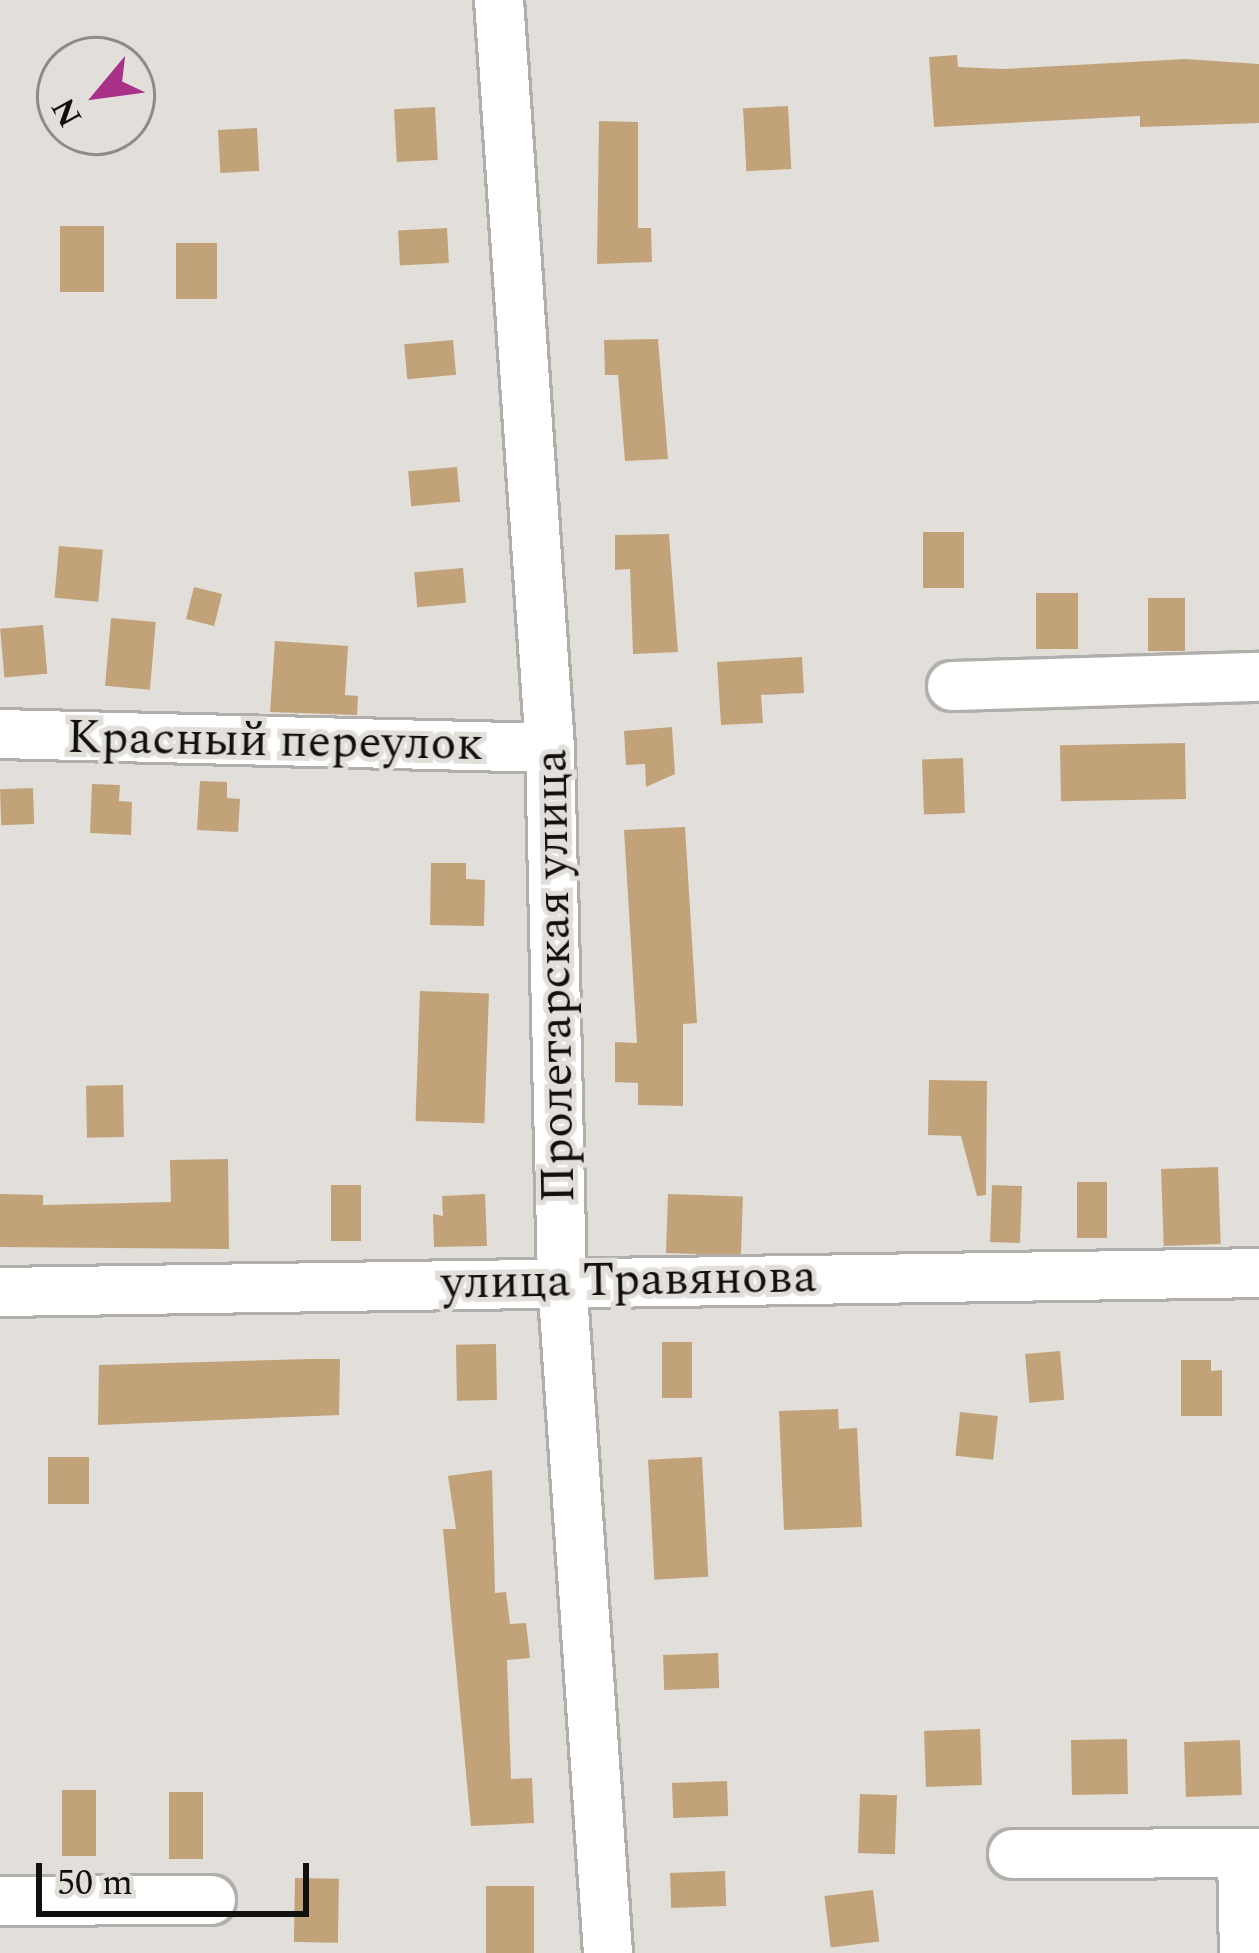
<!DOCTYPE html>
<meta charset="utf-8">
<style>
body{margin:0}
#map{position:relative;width:1259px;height:1953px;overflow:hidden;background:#e2dfdb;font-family:Spectral,serif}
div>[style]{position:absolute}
.building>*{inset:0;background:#c2a379;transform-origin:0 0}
.roads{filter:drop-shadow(3px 0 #b1afab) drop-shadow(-3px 0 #b1afab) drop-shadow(0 3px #b1afab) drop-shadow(0 -3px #b1afab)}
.minor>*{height:48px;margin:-24px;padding:0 24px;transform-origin:24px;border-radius:24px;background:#fff}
span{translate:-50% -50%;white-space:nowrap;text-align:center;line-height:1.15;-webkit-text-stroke:10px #e2dfdb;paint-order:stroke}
.street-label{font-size:48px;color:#11100e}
.north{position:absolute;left:36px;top:36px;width:120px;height:120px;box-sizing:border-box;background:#e2dfdb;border:3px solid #8e8c89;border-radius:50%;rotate:241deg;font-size:33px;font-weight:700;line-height:48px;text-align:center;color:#11100e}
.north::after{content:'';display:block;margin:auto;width:42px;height:54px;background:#a93187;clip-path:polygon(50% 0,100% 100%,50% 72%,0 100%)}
.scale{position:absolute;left:36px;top:1863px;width:273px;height:54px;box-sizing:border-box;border:6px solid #11100e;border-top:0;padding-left:15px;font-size:36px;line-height:42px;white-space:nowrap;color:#11100e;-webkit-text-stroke:9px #e2dfdb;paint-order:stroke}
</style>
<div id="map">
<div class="building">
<div style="clip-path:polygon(957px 55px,958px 67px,1003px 69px,1185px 59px,1259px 64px,1259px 123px,1140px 127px,1140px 116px,934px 127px,929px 57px)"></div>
<div style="left:788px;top:106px;width:63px;height:45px;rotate:87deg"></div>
<div style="left:435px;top:107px;width:53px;height:41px;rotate:87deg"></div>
<div style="clip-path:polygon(599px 121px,638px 122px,638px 228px,651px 228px,652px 262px,597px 264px)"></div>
<div style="left:257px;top:128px;width:43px;height:39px;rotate:87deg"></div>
<div style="left:60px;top:226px;width:44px;height:66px"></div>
<div style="left:447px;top:228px;width:35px;height:49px;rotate:87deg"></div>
<div style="left:176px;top:243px;width:41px;height:56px"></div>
<div style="clip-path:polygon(658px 339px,668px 459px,625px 461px,618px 375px,605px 375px,604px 340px)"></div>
<div style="left:453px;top:340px;width:35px;height:49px;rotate:85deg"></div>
<div style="left:457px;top:467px;width:35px;height:49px;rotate:85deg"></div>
<div style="left:923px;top:532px;width:41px;height:56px"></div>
<div style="clip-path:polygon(669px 534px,678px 652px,633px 654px,630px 569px,615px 570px,615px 535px)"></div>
<div style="left:59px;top:546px;width:44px;height:52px;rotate:5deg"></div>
<div style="left:463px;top:568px;width:35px;height:49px;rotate:85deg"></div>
<div style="left:194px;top:587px;width:29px;height:33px;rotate:14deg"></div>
<div style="left:1036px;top:593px;width:42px;height:56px"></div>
<div style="left:1148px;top:598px;width:37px;height:53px"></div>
<div style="left:111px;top:618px;width:45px;height:68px;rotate:5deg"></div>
<div style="left:43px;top:625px;width:49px;height:43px;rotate:85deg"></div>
<div style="clip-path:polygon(275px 641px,348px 646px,345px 695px,358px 696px,357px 715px,270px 712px)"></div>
<div style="clip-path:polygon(802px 657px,804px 693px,761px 695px,763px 723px,721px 725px,717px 662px)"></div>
<div style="clip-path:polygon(672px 727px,675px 774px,646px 787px,645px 764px,626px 765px,624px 731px)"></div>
<div style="left:1185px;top:743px;width:56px;height:125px;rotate:89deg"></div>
<div style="left:963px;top:758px;width:55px;height:41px;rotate:88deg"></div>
<div style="clip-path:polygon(200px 781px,227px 782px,227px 798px,240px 799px,238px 832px,197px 830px)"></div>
<div style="clip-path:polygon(92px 784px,120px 785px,119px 801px,132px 802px,131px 835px,90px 833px)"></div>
<div style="left:33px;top:788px;width:36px;height:33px;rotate:88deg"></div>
<div style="clip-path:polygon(685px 827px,697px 1023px,683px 1024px,683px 1106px,638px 1105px,638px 1083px,615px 1082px,615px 1042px,637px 1043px,624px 830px)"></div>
<div style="clip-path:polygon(431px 863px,466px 863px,466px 879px,485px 880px,484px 926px,430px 925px)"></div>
<div style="left:420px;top:991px;width:69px;height:130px;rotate:2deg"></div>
<div style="clip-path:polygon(929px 1080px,987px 1081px,986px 1195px,977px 1196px,961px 1136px,928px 1135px)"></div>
<div style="left:123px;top:1085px;width:52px;height:37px;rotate:89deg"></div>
<div style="clip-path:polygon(228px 1159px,229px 1249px,0 1247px,0 1194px,43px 1195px,43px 1205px,171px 1202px,170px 1160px)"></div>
<div style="left:1218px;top:1167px;width:77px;height:57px;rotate:88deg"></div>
<div style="left:1077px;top:1182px;width:30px;height:56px"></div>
<div style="left:331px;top:1185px;width:30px;height:56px"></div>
<div style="left:992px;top:1185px;width:30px;height:57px;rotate:2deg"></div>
<div style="clip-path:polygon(485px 1194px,487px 1246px,434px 1247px,433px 1214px,443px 1216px,442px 1196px)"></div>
<div style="left:668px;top:1194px;width:75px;height:59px;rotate:2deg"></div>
<div style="left:662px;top:1342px;width:30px;height:56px"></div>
<div style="left:496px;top:1344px;width:56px;height:40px;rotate:89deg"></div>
<div style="left:1060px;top:1351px;width:49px;height:35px;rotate:85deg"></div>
<div style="clip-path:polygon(310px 1359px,340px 1359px,339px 1415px,98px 1425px,99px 1365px)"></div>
<div style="clip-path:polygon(1181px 1360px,1211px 1360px,1211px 1371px,1222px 1370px,1222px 1416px,1181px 1416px)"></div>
<div style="clip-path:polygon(838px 1409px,839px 1429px,857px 1428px,862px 1527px,784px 1530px,779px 1411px)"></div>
<div style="left:960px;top:1412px;width:38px;height:44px;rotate:6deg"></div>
<div style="left:89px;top:1457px;width:47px;height:41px;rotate:90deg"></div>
<div style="left:702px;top:1457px;width:120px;height:54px;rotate:87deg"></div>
<div style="clip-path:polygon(492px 1470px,495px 1593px,506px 1592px,510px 1624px,526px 1623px,530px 1658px,507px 1660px,511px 1779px,532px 1778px,534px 1823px,471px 1826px,443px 1529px,456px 1529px,448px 1476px)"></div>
<div style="left:718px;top:1653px;width:35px;height:55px;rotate:88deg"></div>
<div style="left:980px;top:1729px;width:56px;height:56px;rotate:88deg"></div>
<div style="left:1127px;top:1739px;width:55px;height:56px;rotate:89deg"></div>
<div style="left:1240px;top:1740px;width:55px;height:56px;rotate:88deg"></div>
<div style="left:727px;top:1781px;width:35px;height:55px;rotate:88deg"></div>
<div style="left:62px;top:1790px;width:34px;height:66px"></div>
<div style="left:203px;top:1792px;width:67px;height:34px;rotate:90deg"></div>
<div style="left:860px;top:1794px;width:37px;height:59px;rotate:2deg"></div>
<div style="left:725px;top:1871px;width:35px;height:55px;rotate:88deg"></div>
<div style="left:295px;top:1878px;width:44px;height:64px;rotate:1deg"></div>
<div style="left:486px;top:1886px;width:48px;height:67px"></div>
<div style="left:873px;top:1890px;width:52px;height:49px;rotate:83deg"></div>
</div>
<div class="roads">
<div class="minor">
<div style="left:499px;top:0;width:750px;rotate:86.1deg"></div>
<div style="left:550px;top:748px;width:532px;rotate:88.71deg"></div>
<div style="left:562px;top:1280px;width:675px;rotate:86.09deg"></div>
<div style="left:952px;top:686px;width:307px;rotate:-1.7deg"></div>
<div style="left:0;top:734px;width:550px;rotate:1.46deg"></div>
<div style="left:0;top:1292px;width:1259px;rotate:-0.86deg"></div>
<div style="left:1242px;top:1853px;width:100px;rotate:88.9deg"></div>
<div style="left:1013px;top:1854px;width:246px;rotate:-0.2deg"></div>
<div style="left:0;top:1901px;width:211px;rotate:-0.3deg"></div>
</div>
</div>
<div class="street-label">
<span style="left:275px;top:741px;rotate:1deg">Красный переулок</span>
<span style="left:555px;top:976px;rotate:-91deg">Пролетарская улица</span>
<span style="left:629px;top:1280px;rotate:-1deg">улица Травянова</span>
</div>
<div class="north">N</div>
<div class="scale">50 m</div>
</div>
